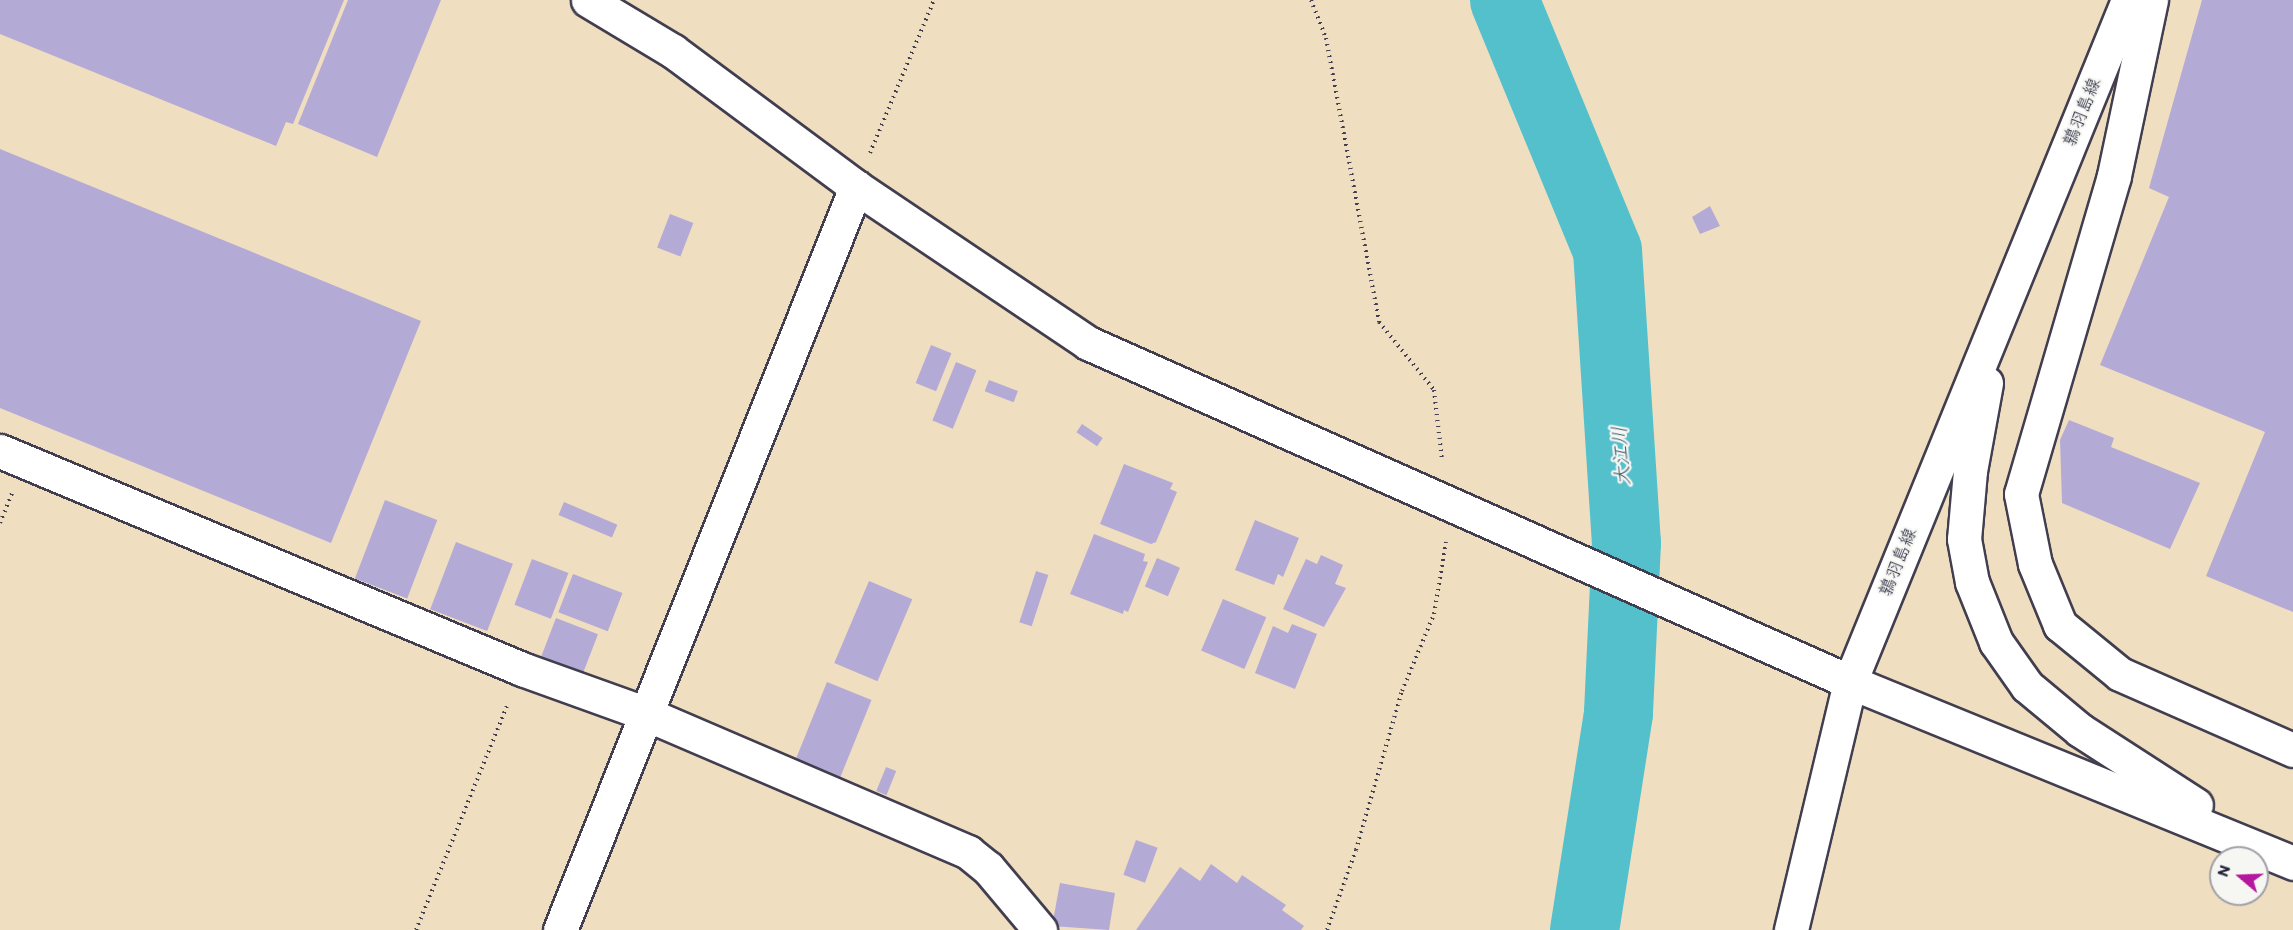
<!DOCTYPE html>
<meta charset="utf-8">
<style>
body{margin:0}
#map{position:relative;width:2293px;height:930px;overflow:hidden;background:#f0dec0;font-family:Itim,"Klee One",sans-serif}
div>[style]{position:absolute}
.river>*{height:69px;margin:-34.5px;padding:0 34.5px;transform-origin:34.5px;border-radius:34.5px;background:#54c0cc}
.building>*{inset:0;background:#b4aad6;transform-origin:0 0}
.path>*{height:4px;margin-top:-2px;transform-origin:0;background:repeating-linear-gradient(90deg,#413e4f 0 1.5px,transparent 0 6px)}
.roads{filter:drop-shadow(2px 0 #413e4f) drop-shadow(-2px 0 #413e4f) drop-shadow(0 2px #413e4f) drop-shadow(0 -2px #413e4f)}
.minor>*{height:33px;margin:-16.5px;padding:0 16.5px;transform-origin:16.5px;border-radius:16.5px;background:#fff}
.major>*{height:33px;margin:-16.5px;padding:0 16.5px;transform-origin:16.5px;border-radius:16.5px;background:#fff}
span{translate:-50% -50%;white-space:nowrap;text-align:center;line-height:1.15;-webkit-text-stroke:4.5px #f6f6f2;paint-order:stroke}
.street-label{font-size:18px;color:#22223b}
.water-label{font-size:20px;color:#34596e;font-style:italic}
.north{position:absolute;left:2209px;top:846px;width:60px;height:60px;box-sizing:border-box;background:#f6f6f2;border:2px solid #a1a1a9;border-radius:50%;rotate:289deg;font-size:16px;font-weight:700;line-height:24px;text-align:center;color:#22223b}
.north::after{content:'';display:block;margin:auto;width:21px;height:27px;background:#b5179e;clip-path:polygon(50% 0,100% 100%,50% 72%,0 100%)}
</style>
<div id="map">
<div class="river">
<div style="left:1504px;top:0;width:270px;rotate:67.6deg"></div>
<div style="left:1607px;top:250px;width:293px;rotate:86.3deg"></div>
<div style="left:1626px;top:542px;width:171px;rotate:92.7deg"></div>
<div style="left:1618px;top:713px;width:220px;rotate:98.9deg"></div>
</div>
<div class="building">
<div style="clip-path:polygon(0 0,344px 0,293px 124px,286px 122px,276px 146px,0 34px)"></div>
<div style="clip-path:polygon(348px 0,441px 0,377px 157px,298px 124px)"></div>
<div style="clip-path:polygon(2202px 0,2293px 0,2293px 612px,2206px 576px,2265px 432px,2100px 365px,2169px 197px,2149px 188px)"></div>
<div style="clip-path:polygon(0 149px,421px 321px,331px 543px,0 408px)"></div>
<div style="clip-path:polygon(1710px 206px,1720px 226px,1700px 234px,1692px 217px)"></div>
<div style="left:670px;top:214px;width:25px;height:36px;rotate:21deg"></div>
<div style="left:931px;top:345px;width:22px;height:41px;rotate:22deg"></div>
<div style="left:956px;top:362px;width:22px;height:63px;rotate:22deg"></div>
<div style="left:989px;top:380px;width:31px;height:12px;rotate:21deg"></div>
<div style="clip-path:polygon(2069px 420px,2114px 438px,2111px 447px,2200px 483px,2170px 549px,2062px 503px,2060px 440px)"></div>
<div style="left:1082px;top:424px;width:25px;height:10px;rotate:34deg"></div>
<div style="clip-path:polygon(1124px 464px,1173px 483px,1170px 489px,1177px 492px,1156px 542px,1151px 544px,1100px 524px)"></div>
<div style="left:385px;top:500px;width:56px;height:84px;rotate:21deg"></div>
<div style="left:564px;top:502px;width:58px;height:14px;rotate:23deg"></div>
<div style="clip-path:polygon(1255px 520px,1299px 538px,1283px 577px,1278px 574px,1274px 585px,1235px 570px)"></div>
<div style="clip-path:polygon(1094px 534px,1145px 554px,1143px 561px,1148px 562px,1128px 612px,1124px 610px,1123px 614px,1070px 594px)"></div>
<div style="left:456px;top:542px;width:61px;height:72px;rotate:21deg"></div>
<div style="clip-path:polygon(1321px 555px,1343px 565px,1335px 584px,1346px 588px,1324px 627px,1283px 609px,1306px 559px,1317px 564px)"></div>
<div style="left:1157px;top:558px;width:25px;height:31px;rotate:23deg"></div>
<div style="left:532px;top:559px;width:39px;height:49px;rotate:21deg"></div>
<div style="left:1036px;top:571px;width:13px;height:54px;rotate:18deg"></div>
<div style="left:573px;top:574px;width:53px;height:41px;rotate:21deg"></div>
<div style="left:869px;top:581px;width:47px;height:89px;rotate:23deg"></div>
<div style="left:1223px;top:599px;width:47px;height:56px;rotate:23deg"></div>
<div style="left:556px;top:618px;width:45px;height:42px;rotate:21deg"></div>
<div style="clip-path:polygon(1292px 624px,1317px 634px,1295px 689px,1255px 673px,1273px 626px,1288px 633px)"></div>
<div style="left:827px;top:682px;width:48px;height:85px;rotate:22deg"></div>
<div style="left:886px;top:767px;width:11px;height:26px;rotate:22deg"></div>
<div style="left:1136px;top:840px;width:23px;height:37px;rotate:20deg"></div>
<div style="clip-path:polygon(1211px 864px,1237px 883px,1242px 875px,1286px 905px,1282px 910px,1304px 926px,1301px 930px,1136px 930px,1180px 867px,1200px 881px)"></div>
<div style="clip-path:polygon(1060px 883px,1115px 893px,1109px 930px,1052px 926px)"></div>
</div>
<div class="path">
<div style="left:1311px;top:0;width:41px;rotate:68.5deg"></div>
<div style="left:1326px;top:38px;width:289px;rotate:79.4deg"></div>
<div style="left:1379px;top:322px;width:87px;rotate:51deg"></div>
<div style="left:1434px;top:390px;width:70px;rotate:83.5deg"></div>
<div style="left:870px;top:153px;width:166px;rotate:-67.3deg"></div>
<div style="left:0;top:523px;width:32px;rotate:-68deg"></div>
<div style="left:416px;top:930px;width:245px;rotate:-67.9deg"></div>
<div style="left:1327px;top:930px;width:85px;rotate:-70.1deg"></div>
<div style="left:1356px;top:850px;width:166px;rotate:-73.9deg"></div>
<div style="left:1402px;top:691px;width:83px;rotate:-67.4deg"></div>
<div style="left:1434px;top:614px;width:73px;rotate:-80.5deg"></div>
</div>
<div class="roads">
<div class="minor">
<div style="left:588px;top:0;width:99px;rotate:31deg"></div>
<div style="left:673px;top:51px;width:228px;rotate:36.6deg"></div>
<div style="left:856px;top:187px;width:280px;rotate:33.9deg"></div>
<div style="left:1088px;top:343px;width:834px;rotate:23.98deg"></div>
<div style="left:1850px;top:682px;width:255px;rotate:103.4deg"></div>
<div style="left:2151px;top:0;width:180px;rotate:101.9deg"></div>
<div style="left:2114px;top:176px;width:331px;rotate:106.3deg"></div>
<div style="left:2021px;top:494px;width:71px;rotate:78.7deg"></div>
<div style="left:2035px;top:564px;width:66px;rotate:67.7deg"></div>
<div style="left:2060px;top:625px;width:77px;rotate:39.2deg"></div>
<div style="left:2120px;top:674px;width:189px;rotate:23.7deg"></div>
<div style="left:0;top:451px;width:566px;rotate:22.67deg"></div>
<div style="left:522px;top:669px;width:130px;rotate:19.8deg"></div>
<div style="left:644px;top:713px;width:353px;rotate:23.2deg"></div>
<div style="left:968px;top:852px;width:26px;rotate:39deg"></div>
<div style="left:988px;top:868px;width:81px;rotate:50deg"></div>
<div style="left:560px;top:930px;width:800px;rotate:-68.28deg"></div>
</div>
<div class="major">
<div style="left:2128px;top:0;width:736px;rotate:112.18deg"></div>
<div style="left:1850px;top:682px;width:479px;rotate:22.2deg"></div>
<div style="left:1986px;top:383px;width:89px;rotate:100.3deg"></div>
<div style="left:1970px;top:471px;width:68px;rotate:95deg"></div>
<div style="left:1964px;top:539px;width:44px;rotate:79.5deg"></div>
<div style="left:1972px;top:582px;width:65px;rotate:68.2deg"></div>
<div style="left:1996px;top:642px;width:54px;rotate:54.8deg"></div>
<div style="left:2027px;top:686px;width:69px;rotate:39.7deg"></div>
<div style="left:2080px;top:730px;width:138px;rotate:32.9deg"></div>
</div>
</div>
<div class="street-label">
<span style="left:2082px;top:112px;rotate:-68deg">鶉羽島線</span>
<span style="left:1898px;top:562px;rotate:-68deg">鶉羽島線</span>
</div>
<div class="water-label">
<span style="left:1621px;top:456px;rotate:-94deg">大江川</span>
</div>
<div class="north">N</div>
</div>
